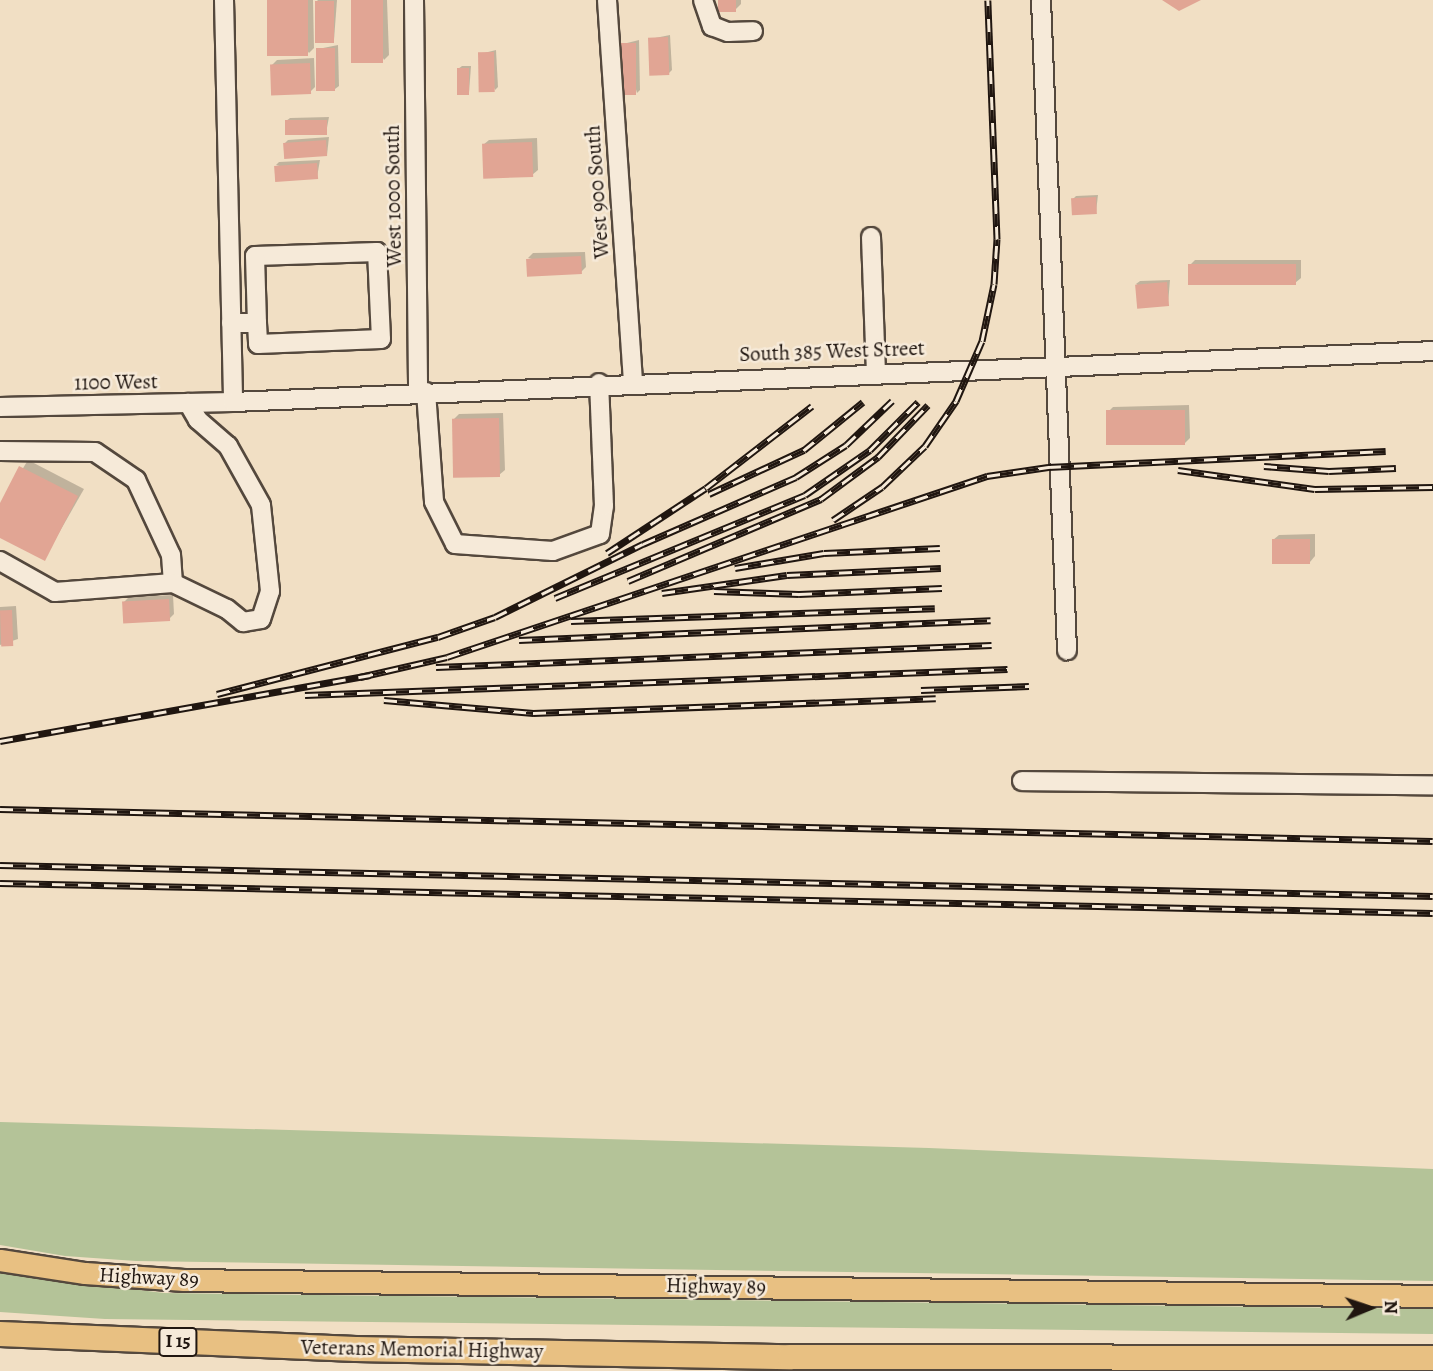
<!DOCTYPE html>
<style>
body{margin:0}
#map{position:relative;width:1433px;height:1371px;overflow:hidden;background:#f1dfc4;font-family:Alegreya,serif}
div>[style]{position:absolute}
.green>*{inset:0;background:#b4c398}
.shadow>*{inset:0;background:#0003}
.building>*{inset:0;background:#e1a594;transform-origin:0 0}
.roads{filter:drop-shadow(2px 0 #54483d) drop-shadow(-2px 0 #54483d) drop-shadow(0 2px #54483d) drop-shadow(0 -2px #54483d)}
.minor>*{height:18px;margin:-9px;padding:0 9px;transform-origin:9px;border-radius:9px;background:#f6ead9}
.major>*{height:21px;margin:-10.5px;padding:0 10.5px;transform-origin:10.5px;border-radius:10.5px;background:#e8c082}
.highway>*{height:24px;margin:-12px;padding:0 12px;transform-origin:12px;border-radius:12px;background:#e8c082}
.rail>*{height:7px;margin-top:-3.5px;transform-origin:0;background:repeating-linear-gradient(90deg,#f6ead9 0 13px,#201610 0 26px);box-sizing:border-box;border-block:2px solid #201610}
span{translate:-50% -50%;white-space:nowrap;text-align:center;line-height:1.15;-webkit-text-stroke:5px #f6ead9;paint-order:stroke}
.shield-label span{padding:2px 5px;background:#f6ead9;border:2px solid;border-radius:5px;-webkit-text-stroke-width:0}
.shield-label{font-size:19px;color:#201610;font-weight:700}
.street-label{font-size:21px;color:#201610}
.north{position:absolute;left:1335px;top:1273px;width:70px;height:70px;-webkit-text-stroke:5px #f6ead9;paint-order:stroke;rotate:88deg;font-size:19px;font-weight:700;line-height:28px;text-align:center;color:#201610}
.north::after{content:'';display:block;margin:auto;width:24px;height:32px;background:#201610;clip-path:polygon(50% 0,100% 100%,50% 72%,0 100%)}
</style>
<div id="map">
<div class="green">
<div style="clip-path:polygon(0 1122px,929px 1148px,1433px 1169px,1433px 1281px,136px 1261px,65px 1256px,0 1245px)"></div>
<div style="clip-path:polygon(0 1273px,164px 1293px,1433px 1309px,1433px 1334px,105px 1319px,0 1312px)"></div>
</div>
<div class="shadow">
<div style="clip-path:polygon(269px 0,313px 0,314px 48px,309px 53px)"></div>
<div style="clip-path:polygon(318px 0,337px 0,334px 40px,316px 2px)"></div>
<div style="clip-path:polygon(353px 0,387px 0,389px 55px,384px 60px)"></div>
<div style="clip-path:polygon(720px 0,741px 0,741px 4px,736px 9px)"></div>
<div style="clip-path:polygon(670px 35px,672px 70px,669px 73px,650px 39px)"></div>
<div style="clip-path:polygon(639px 40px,640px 90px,637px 93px,623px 44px)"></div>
<div style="clip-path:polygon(338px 45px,339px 86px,335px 89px,318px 49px)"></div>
<div style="clip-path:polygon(496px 50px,498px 87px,495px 90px,480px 54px)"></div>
<div style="clip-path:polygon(314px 58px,315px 87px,310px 92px,272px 65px,277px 60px)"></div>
<div style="clip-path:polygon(462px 66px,471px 66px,469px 93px,458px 69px)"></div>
<div style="clip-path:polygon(329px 117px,326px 133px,286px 121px,290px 118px)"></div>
<div style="clip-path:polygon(329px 137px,327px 155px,285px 143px,288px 140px)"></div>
<div style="clip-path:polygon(537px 138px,538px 170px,532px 175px,483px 145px,489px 140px)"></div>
<div style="clip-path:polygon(320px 160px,317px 177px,276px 165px,279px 162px)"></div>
<div style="clip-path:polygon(1098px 195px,1096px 212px,1073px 199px,1076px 196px)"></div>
<div style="clip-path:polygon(585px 252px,586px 267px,581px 272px,528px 258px,533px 253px)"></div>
<div style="clip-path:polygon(1195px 260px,1301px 260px,1301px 278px,1295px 283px,1190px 265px)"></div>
<div style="clip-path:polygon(1170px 280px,1168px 304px,1136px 284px,1140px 281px)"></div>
<div style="clip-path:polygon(1189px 405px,1190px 438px,1185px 443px,1108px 412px,1113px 407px)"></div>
<div style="clip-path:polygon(503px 413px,505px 470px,499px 475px,454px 419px,459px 414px)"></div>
<div style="clip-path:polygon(28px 460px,84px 489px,44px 559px,0 536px,0 506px)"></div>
<div style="clip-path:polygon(1315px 534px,1315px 556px,1310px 562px,1273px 540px,1279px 535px)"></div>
<div style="clip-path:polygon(173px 595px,174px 614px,169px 619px,124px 602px,129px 597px)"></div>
<div style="clip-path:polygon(16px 606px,18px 639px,0 645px,0 607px)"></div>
</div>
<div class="building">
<div style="left:267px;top:0;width:41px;height:56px"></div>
<div style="left:351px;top:0;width:32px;height:63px"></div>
<div style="left:718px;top:0;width:18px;height:12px"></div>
<div style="clip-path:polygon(1162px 0,1201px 0,1179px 11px)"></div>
<div style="left:315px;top:1px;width:19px;height:42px"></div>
<div style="left:668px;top:37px;width:38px;height:20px;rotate:88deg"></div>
<div style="left:621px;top:43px;width:15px;height:52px"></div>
<div style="left:316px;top:48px;width:19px;height:43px"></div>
<div style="left:494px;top:52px;width:40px;height:16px;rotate:89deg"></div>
<div style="left:310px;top:63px;width:31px;height:40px;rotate:88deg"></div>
<div style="left:457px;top:68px;width:12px;height:27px"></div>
<div style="left:285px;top:120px;width:42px;height:15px"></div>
<div style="left:326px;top:140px;width:16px;height:43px;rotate:86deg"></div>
<div style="left:532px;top:142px;width:35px;height:50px;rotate:88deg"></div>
<div style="left:317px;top:163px;width:16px;height:43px;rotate:86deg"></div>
<div style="left:1096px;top:197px;width:17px;height:25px;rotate:87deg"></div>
<div style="left:581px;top:256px;width:18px;height:55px;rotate:87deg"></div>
<div style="left:1296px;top:264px;width:21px;height:108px;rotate:90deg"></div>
<div style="left:1167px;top:282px;width:24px;height:32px;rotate:85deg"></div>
<div style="left:1185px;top:410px;width:35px;height:79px;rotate:90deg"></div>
<div style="left:499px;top:418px;width:59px;height:47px;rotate:89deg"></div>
<div style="clip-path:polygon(19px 466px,78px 496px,45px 561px,0 538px,0 503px)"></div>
<div style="left:1272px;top:539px;width:38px;height:25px"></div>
<div style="left:169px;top:599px;width:22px;height:47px;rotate:87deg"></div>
<div style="left:12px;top:610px;width:36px;height:12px;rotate:88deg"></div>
</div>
<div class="roads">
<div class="minor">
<div style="left:224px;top:0;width:402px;rotate:88.7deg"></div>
<div style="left:414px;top:0;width:392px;rotate:89.4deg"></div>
<div style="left:607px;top:0;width:383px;rotate:86.1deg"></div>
<div style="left:703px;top:0;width:28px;rotate:71deg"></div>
<div style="left:712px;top:26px;width:17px;rotate:21deg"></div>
<div style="left:728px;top:32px;width:25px;rotate:-2deg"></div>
<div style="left:1041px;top:0;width:651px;rotate:87.71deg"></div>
<div style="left:871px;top:237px;width:135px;rotate:87.9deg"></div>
<div style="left:231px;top:323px;width:26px"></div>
<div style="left:257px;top:323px;width:21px;rotate:87deg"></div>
<div style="left:258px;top:344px;width:123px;rotate:-2.3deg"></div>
<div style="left:381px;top:339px;width:87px;rotate:-92.6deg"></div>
<div style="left:377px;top:252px;width:122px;rotate:178.1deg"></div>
<div style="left:255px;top:256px;width:67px;rotate:88.3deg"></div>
<div style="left:426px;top:392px;width:110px;rotate:85.8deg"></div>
<div style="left:434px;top:502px;width:47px;rotate:63.4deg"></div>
<div style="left:455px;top:544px;width:98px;rotate:4.1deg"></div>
<div style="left:553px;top:551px;width:50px;rotate:-19.9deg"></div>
<div style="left:600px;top:534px;width:28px;rotate:-82deg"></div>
<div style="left:604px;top:506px;width:123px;rotate:-92.3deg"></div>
<div style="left:0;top:407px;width:233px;rotate:-1.2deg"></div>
<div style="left:233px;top:402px;width:1201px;rotate:-2.43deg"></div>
<div style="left:0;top:451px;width:95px;rotate:0.6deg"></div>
<div style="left:95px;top:452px;width:50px;rotate:34.3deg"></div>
<div style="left:136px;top:480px;width:83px;rotate:65deg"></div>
<div style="left:171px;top:555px;width:28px;rotate:86deg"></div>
<div style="left:0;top:561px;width:63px;rotate:29.4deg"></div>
<div style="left:55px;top:592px;width:118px;rotate:-4.4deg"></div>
<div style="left:173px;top:583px;width:60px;rotate:25.7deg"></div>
<div style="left:227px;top:609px;width:21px;rotate:39deg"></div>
<div style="left:243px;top:622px;width:18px;rotate:-9deg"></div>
<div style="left:261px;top:619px;width:29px;rotate:-72deg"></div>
<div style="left:270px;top:591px;width:86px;rotate:-96deg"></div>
<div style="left:261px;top:505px;width:68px;rotate:-119.2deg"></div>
<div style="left:228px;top:446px;width:40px;rotate:-139deg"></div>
<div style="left:198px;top:420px;width:20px;rotate:-120deg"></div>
<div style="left:1022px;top:781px;width:411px;rotate:0.6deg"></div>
</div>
<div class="major">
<div style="left:0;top:1260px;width:86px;rotate:8.7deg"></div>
<div style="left:85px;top:1273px;width:99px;rotate:4deg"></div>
<div style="left:184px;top:1280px;width:1249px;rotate:0.73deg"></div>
</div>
<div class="highway">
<div style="left:0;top:1334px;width:356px;rotate:2.4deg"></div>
<div style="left:356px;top:1349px;width:434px;rotate:1.1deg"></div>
<div style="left:790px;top:1357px;width:643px;rotate:0.09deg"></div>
</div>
</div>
<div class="rail">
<div style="left:1264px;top:466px;width:65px;rotate:4.4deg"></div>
<div style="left:1329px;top:471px;width:67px;rotate:-2.6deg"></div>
<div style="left:1178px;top:470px;width:138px;rotate:7.9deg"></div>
<div style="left:1315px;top:489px;width:118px;rotate:-1deg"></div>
<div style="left:709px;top:494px;width:105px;rotate:-24.9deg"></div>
<div style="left:804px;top:450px;width:76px;rotate:-39.1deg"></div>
<div style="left:833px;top:520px;width:59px;rotate:-34deg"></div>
<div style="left:882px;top:487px;width:59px;rotate:-43.6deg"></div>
<div style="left:925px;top:446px;width:55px;rotate:-55.4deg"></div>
<div style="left:956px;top:401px;width:65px;rotate:-66.6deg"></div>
<div style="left:982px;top:341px;width:58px;rotate:-78.1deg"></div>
<div style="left:994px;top:284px;width:45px;rotate:-86.2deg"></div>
<div style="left:997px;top:239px;width:239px;rotate:-92.2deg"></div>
<div style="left:607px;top:553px;width:118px;rotate:-33.3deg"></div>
<div style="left:706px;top:488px;width:134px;rotate:-37.7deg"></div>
<div style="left:735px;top:568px;width:90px;rotate:-9.6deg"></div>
<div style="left:824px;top:553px;width:116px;rotate:-2.5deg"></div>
<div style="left:628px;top:581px;width:210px;rotate:-23deg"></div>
<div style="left:821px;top:499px;width:71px;rotate:-36.4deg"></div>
<div style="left:878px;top:457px;width:72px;rotate:-46.1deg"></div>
<div style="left:714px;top:591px;width:85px;rotate:2deg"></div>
<div style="left:799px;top:594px;width:143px;rotate:-2.4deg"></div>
<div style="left:662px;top:593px;width:126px;rotate:-8.2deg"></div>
<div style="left:787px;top:575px;width:154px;rotate:-2.6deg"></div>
<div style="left:555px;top:598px;width:270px;rotate:-22.4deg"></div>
<div style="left:805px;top:495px;width:79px;rotate:-34.7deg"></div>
<div style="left:870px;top:450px;width:68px;rotate:-45deg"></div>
<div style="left:571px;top:621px;width:364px;rotate:-2deg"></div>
<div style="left:519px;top:640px;width:472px;rotate:-2.4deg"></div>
<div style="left:436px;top:667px;width:556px;rotate:-2.27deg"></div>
<div style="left:360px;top:677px;width:89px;rotate:-12.9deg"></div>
<div style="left:447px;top:657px;width:570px;rotate:-18.53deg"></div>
<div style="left:987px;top:476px;width:62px;rotate:-8.4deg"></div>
<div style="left:1048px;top:467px;width:338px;rotate:-2.7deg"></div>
<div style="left:921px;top:690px;width:108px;rotate:-2.1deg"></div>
<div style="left:217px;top:694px;width:228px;rotate:-14.5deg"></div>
<div style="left:438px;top:637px;width:60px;rotate:-19.3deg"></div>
<div style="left:495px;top:617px;width:165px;rotate:-26.3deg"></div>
<div style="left:643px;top:544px;width:167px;rotate:-23.6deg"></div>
<div style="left:796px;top:477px;width:59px;rotate:-32.6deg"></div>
<div style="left:846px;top:445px;width:64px;rotate:-43.7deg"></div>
<div style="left:305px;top:695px;width:703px;rotate:-2.12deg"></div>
<div style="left:384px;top:700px;width:150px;rotate:5deg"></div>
<div style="left:533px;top:713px;width:403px;rotate:-2.1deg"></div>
<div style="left:0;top:741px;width:376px;rotate:-10.1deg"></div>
<div style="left:0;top:809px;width:1433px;rotate:1.28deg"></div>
<div style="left:0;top:865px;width:1433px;rotate:1.24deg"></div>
<div style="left:0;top:883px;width:1433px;rotate:1.2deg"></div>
</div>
<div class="shield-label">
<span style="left:178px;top:1342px">I 15</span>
</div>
<div class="street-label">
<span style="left:597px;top:192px;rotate:-94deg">West 900 South</span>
<span style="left:393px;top:196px;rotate:-91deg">West 1000 South</span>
<span style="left:832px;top:351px;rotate:-2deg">South 385 West Street</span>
<span style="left:116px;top:382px;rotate:-1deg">1100 West</span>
<span style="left:149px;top:1277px;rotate:3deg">Highway 89</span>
<span style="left:716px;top:1286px;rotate:1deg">Highway 89</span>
<span style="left:422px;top:1349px;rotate:1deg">Veterans Memorial Highway</span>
</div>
<div class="north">N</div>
</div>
